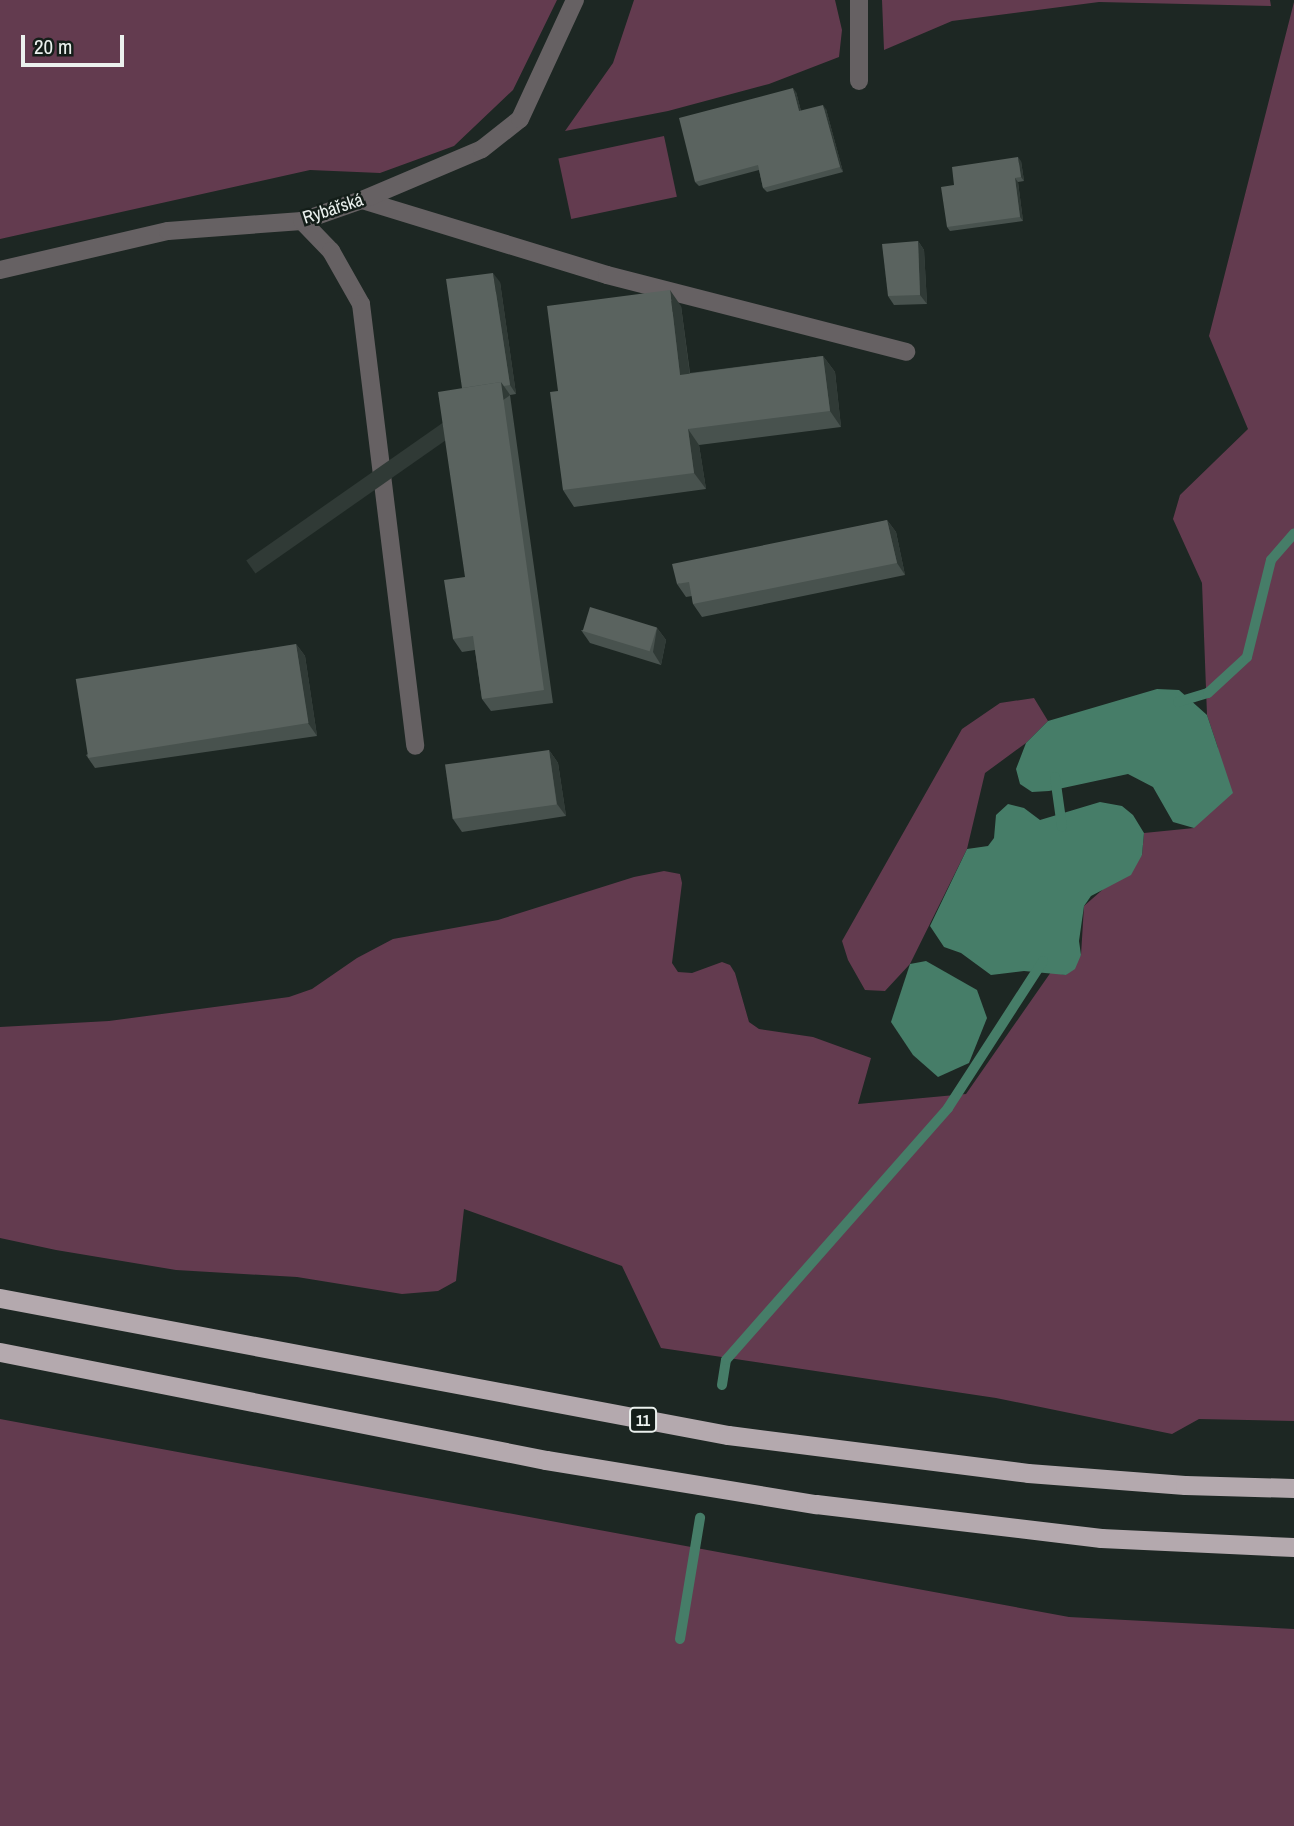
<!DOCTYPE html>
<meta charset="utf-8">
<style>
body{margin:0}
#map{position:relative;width:1294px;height:1826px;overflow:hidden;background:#1d2723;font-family:"Archivo Narrow",sans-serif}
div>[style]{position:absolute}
.green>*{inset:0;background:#633b4f;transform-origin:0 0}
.water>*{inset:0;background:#467d68}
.stream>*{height:10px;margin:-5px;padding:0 5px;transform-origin:5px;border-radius:5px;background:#467d68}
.service>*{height:18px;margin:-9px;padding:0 9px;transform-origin:9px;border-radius:9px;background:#666163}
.minor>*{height:18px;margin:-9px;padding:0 9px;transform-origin:9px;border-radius:9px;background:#666163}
.trunk>*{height:19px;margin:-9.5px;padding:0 9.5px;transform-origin:9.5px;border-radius:9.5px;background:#b4a9ae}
.wall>*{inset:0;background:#48524e}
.shaded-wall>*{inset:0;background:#303a36;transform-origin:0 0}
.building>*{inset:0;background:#5a635f;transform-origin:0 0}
span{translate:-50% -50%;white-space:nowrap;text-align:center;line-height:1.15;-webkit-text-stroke:5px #141e19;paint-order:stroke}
.shield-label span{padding:2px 5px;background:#141e19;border:2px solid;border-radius:5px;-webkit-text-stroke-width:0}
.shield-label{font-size:16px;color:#ebf1ee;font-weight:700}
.street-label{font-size:18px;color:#ebf1ee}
.scale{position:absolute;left:21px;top:35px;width:103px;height:32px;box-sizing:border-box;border:4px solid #ebf1ee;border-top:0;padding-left:9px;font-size:21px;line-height:24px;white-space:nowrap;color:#ebf1ee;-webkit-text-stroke:5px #141e19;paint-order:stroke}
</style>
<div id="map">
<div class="green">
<div style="clip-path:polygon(0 0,557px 0,513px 90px,454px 146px,380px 173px,310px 170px,0 239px)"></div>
<div style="clip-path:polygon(634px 0,835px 0,842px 30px,839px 57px,769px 84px,668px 111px,565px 131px,613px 63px)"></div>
<div style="clip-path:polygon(882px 0,1270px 0,1271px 6px,1099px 2px,952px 21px,884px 50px)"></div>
<div style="clip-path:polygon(1294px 2px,1294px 1421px,1199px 1419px,1172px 1434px,996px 1398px,661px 1348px,622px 1266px,464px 1209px,456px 1281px,438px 1291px,402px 1294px,297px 1277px,176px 1270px,56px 1250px,0 1238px,0 1027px,109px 1021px,289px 997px,312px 989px,357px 958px,393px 939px,498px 920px,634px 877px,664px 871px,680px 874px,682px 883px,672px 963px,678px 972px,692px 973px,722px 962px,730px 965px,735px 973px,749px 1022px,759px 1029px,813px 1037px,871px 1058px,858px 1104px,966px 1094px,1051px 972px,1066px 975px,1081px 955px,1084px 906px,1142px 855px,1144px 833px,1194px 828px,1218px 748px,1207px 715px,1202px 583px,1173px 519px,1180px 495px,1248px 429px,1209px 336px)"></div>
<div style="left:664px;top:136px;width:62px;height:108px;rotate:78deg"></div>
<div style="clip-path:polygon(1034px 698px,1048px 721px,1026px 743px,985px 773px,967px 849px,910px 964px,885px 991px,865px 990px,848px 960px,842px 941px,962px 729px,1000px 703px)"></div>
<div style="clip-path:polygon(0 1419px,1069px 1617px,1294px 1629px,1294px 1826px,0 1826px)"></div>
</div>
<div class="water">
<div style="clip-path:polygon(1157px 689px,1179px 690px,1207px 715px,1233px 793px,1194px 828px,1173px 822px,1153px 787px,1128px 774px,1049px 791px,1032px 792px,1020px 784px,1016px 769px,1026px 743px,1048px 721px)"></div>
<div style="clip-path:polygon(1100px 802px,1122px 806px,1133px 815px,1144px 833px,1142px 855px,1131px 875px,1091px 896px,1084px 906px,1079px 941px,1081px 955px,1075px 969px,1066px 975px,1024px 971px,991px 975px,961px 953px,944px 947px,930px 926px,967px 849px,988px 846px,994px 838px,996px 815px,1008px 804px,1024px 808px,1040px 820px)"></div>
<div style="clip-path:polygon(926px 961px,977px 990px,987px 1018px,969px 1063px,938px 1077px,913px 1055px,891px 1022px,910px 964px)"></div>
</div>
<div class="stream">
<div style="left:1178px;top:702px;width:31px;rotate:-17deg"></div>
<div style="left:1208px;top:693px;width:53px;rotate:-42.7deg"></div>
<div style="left:1247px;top:657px;width:100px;rotate:-76.1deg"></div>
<div style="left:1271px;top:560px;width:35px;rotate:-49deg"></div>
<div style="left:1055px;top:777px;width:50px;rotate:82deg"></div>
<div style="left:722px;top:1385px;width:25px;rotate:-81deg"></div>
<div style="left:726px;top:1360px;width:336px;rotate:-48.6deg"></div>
<div style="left:948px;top:1108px;width:175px;rotate:-57.1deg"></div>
<div style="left:680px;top:1639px;width:123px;rotate:-80.6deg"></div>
</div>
<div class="service">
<div style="left:362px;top:200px;width:256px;rotate:17deg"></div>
<div style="left:607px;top:275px;width:309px;rotate:14.4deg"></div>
<div style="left:302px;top:221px;width:42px;rotate:46deg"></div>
<div style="left:331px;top:251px;width:61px;rotate:60.5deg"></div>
<div style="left:361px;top:304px;width:445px;rotate:83deg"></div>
</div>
<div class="minor">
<div style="left:859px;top:81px;width:81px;rotate:-90deg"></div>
<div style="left:0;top:270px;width:172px;rotate:-13.1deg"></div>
<div style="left:168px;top:231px;width:134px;rotate:-4.3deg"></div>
<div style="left:302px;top:221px;width:64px;rotate:-19.3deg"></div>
<div style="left:362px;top:200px;width:130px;rotate:-23deg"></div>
<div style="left:482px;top:149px;width:48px;rotate:-38.3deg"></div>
<div style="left:520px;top:119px;width:131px;rotate:-65.2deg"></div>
</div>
<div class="trunk">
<div style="left:0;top:1298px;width:741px;rotate:10.66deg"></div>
<div style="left:728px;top:1435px;width:302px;rotate:7.2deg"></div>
<div style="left:1028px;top:1473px;width:157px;rotate:4.4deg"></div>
<div style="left:1185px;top:1485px;width:109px;rotate:1.6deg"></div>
<div style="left:0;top:1352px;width:557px;rotate:11.19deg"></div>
<div style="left:546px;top:1460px;width:274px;rotate:9.3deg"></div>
<div style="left:816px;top:1504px;width:287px;rotate:6.8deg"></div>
<div style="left:1101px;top:1538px;width:193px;rotate:2.7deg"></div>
</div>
<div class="wall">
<div style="clip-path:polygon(796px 92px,801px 111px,826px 109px,843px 172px,767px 192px,763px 188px,759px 170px,699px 186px,695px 182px)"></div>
<div style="clip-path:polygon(1021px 161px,1024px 181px,1018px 182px,1023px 221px,950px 231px,947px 227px)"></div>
<div style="clip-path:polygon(918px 241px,924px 250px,927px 304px,894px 305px,888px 296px)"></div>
<div style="clip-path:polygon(500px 282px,516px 394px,510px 395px,553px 703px,491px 711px,482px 699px,475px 650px,462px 652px,453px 639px,465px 577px,462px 388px)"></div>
<div style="clip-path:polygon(681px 306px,690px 373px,823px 356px,835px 372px,841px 427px,699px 445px,706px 489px,574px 507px,563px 490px,558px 391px)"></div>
<div style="clip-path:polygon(887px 520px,896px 532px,905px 575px,702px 617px,693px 604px,692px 596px,686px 597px,677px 584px)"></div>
<div style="clip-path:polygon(657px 628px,666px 640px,661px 665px,590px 643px,581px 630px)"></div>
<div style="clip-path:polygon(296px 644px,305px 656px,317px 736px,95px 768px,86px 755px)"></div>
<div style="clip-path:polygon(549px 750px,558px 763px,566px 816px,462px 832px,453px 819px)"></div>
</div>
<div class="shaded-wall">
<div style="clip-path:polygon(793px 88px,796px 92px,802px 115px,799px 111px)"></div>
<div style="clip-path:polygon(823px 105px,826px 109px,843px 172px,840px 167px)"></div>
<div style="clip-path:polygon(1018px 157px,1021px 161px,1024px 181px,1021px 177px)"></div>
<div style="clip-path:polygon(1015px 178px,1018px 182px,1023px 221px,1020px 217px)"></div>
<div style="clip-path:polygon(918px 241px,924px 250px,927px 304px,920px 295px)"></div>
<div style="clip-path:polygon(493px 273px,500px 282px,516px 394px,510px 385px)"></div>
<div style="clip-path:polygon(670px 290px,681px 306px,692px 391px,680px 375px)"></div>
<div style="clip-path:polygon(823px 356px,835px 372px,841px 427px,830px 411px)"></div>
<div style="left:501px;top:382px;width:16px;height:311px;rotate:55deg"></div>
<div style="clip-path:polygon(688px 429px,699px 445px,706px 489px,694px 473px)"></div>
<div style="clip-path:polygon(887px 520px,896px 532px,905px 575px,897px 563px)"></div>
<div style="clip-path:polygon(657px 628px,666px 640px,661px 665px,653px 652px)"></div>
<div style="clip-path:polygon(296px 644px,305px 656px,317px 736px,308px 723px)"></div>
<div style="clip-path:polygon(549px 750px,558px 763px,566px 816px,557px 804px)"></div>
</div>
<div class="building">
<div style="clip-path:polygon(793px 88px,799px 111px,823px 105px,840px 167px,763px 188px,758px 165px,695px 182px,679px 118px)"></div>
<div style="clip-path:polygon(1018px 157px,1021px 177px,1015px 178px,1020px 217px,947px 227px,941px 187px,954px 185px,952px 167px)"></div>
<div style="clip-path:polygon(918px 241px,920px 295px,888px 296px,882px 244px)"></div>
<div style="clip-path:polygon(493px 273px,510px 385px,504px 386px,501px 382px,462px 388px,446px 279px)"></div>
<div style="clip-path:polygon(670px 290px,680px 375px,823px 356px,830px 411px,688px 429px,694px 473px,563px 490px,550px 392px,558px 391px,547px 306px)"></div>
<div style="clip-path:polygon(501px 382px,544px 690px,482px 699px,473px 636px,453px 639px,444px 580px,465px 577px,438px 392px)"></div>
<div style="clip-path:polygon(887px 520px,897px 563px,693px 604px,689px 582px,677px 584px,672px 564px)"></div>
<div style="left:590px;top:607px;width:70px;height:25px;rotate:17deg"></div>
<div style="left:296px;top:644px;width:80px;height:223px;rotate:81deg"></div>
<div style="left:549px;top:750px;width:55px;height:105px;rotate:82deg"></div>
</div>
<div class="shield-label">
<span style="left:643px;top:1420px">11</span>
</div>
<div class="street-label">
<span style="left:333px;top:209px;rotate:-18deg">Rybářská</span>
</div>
<div class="scale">20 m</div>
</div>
